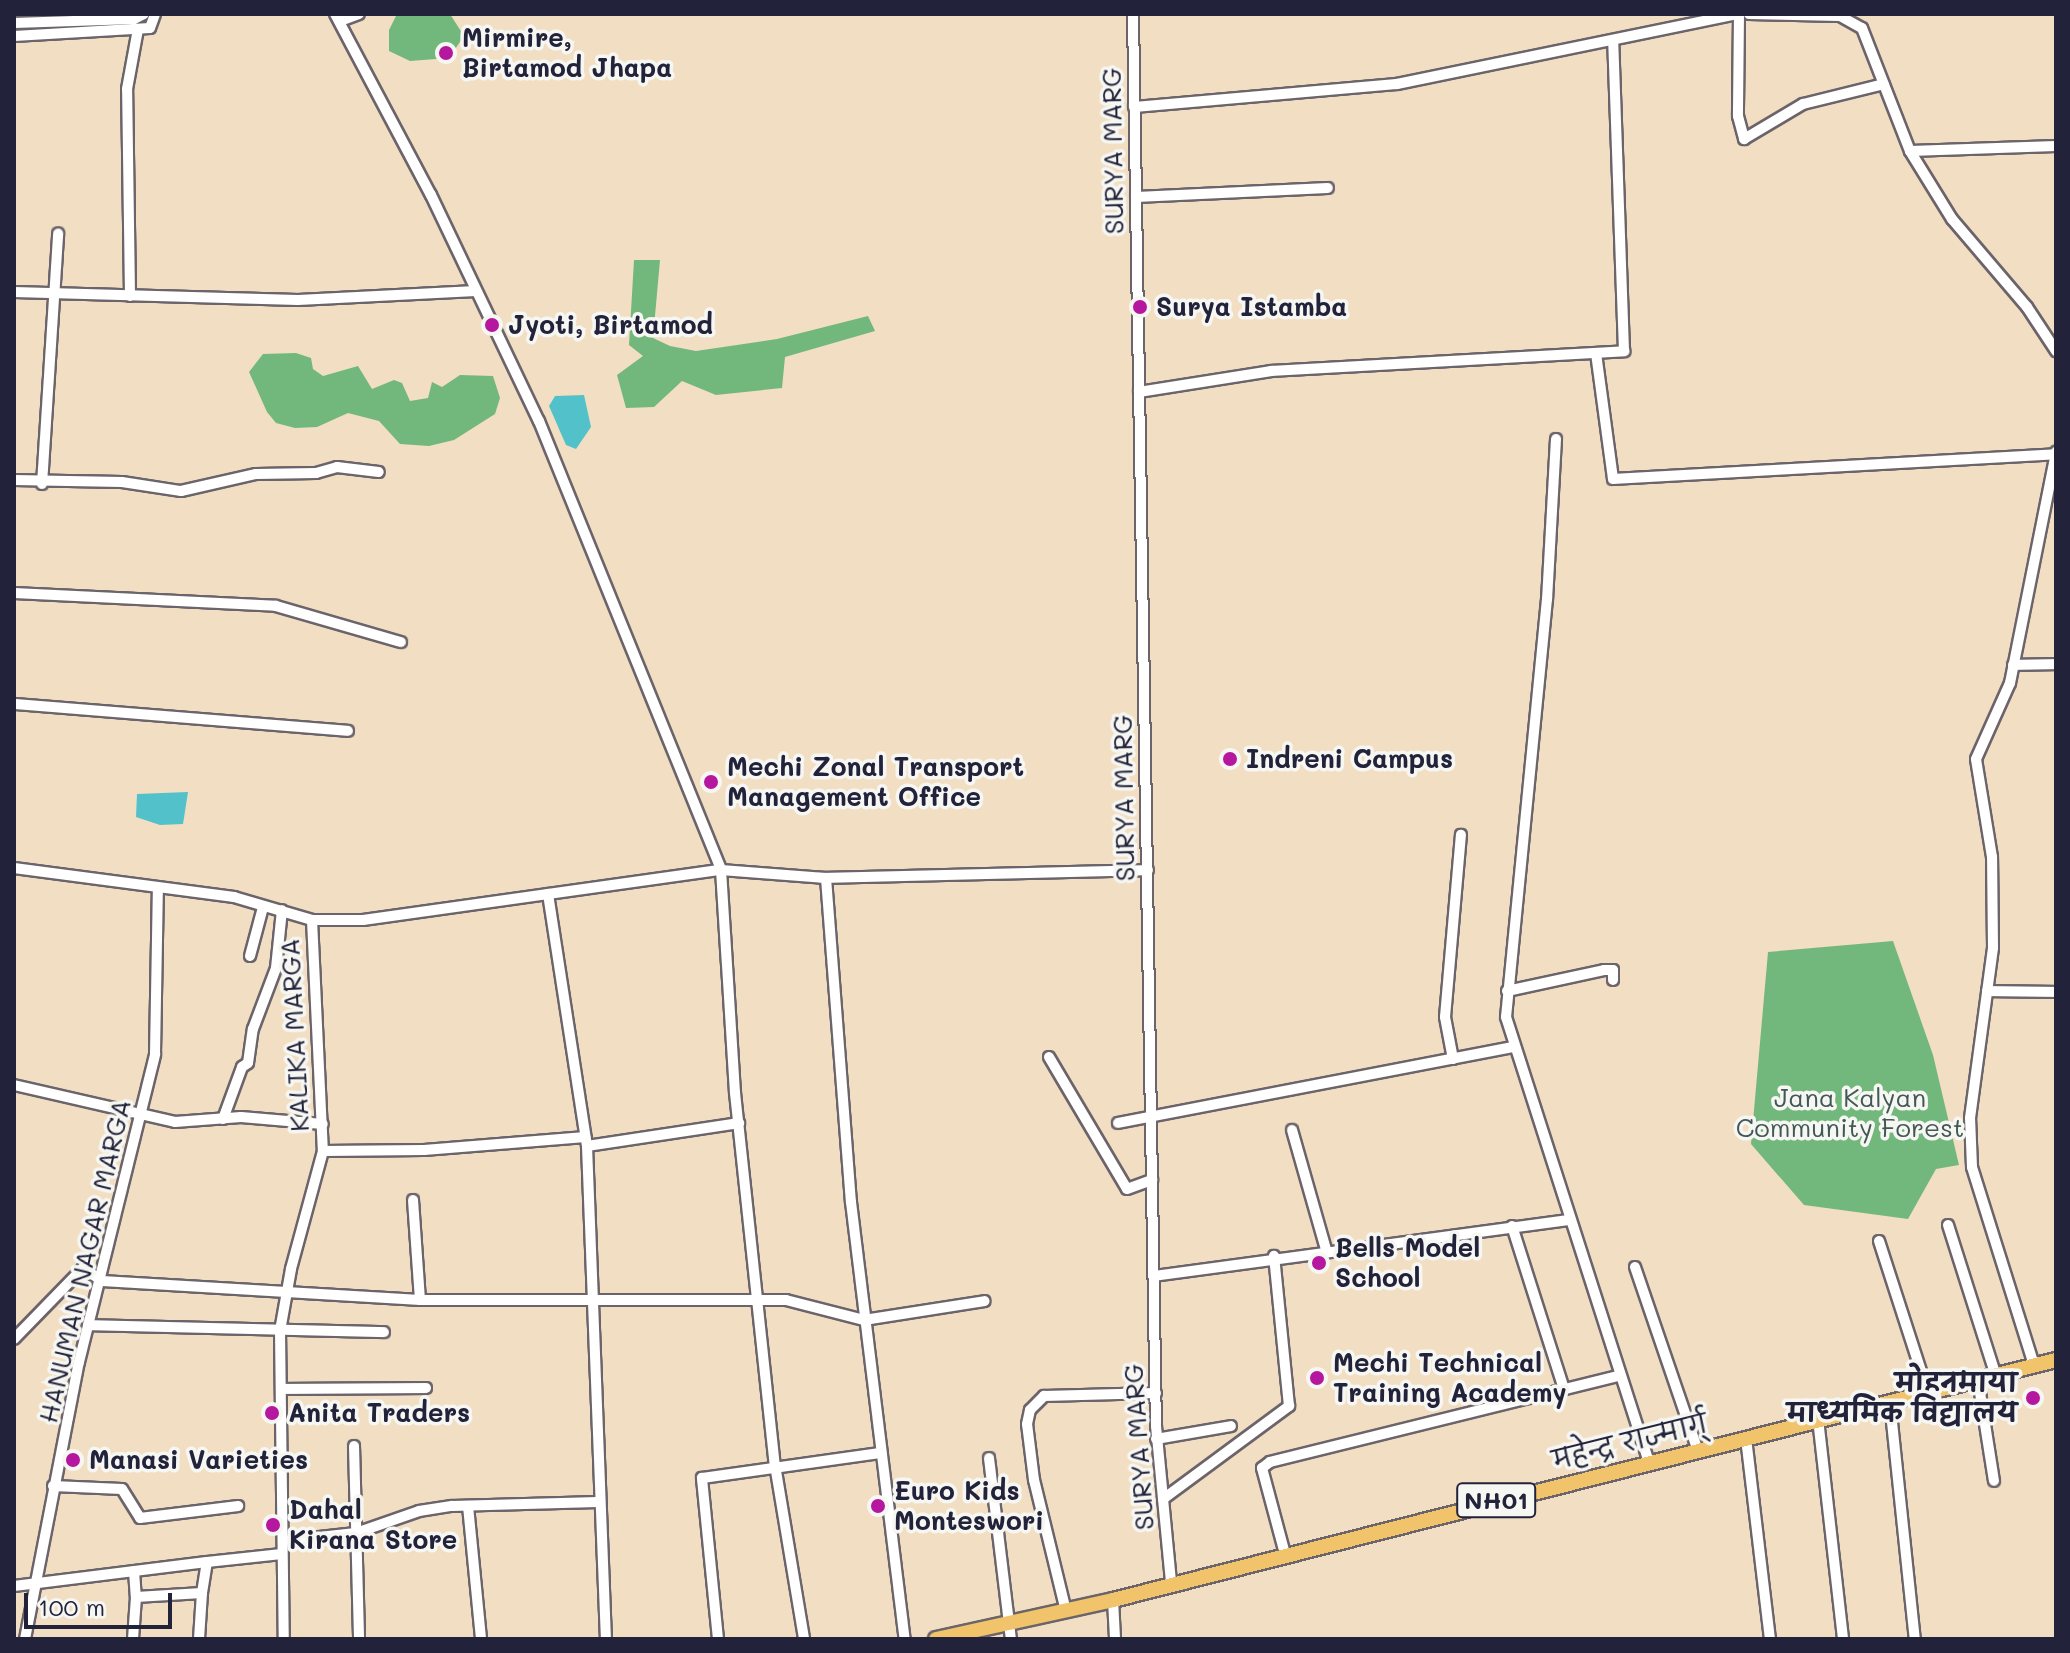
<!DOCTYPE html>
<meta charset="utf-8">
<style>
body{margin:0}
#map{position:relative;width:2070px;height:1653px;overflow:hidden;background:#f2dec2;font-family:Mali,"Playpen Sans Deva",sans-serif}
div>[style]{position:absolute}
.forest>*{inset:0;background:#72b87d}
.water>*{inset:0;background:#53c1c9}
.roads{filter:drop-shadow(2px 0 #6b646a) drop-shadow(-2px 0 #6b646a) drop-shadow(0 2px #6b646a) drop-shadow(0 -2px #6b646a)}
.minor>*{height:10px;margin:-5px;padding:0 5px;transform-origin:5px;border-radius:5px;background:#fff}
.highway>*{height:14px;margin:-7px;padding:0 7px;transform-origin:7px;border-radius:7px;background:#f1c36a}
.dots>*{width:22px;height:22px;translate:-50% -50%;box-sizing:border-box;border:4px solid #f6f6f2;border-radius:50%}
span{translate:-50% -50%;white-space:nowrap;text-align:center;line-height:1.15;-webkit-text-stroke:7px #f6f6f2;paint-order:stroke}
.shield-label span{padding:2px 6px;background:#f6f6f2;border:2px solid;border-radius:6px;-webkit-text-stroke-width:0}
.shield-label{font-size:24px;color:#22223b;font-weight:700}
.poi-label{font-size:26px;color:#22223b;font-weight:700}
.left{translate:0 -50%;text-align:left}
.right{translate:-100% -50%;text-align:right}
.street-label{font-size:26px;color:#22223b}
.park-label{font-size:26px;color:#425855}
.frame{position:absolute;inset:0;border:16px solid #22223b;pointer-events:none}
.scale{position:absolute;left:24px;top:1593px;width:148px;height:36px;box-sizing:border-box;border:4px solid #22223b;border-top:0;padding-left:10px;font-size:24px;line-height:28px;white-space:nowrap;color:#22223b;-webkit-text-stroke:6px #f6f6f2;paint-order:stroke}
</style>
<div id="map">
<div class="forest">
<div style="clip-path:polygon(397px 14px,450px 14px,464px 36px,449px 58px,410px 61px,389px 51px,389px 30px)"></div>
<div style="clip-path:polygon(634px 260px,660px 260px,653px 338px,670px 346px,696px 351px,777px 339px,868px 316px,875px 331px,785px 357px,782px 388px,716px 395px,682px 381px,654px 407px,626px 408px,617px 375px,643px 356px,629px 345px)"></div>
<div style="clip-path:polygon(296px 353px,311px 358px,313px 369px,323px 376px,358px 366px,372px 389px,394px 380px,402px 383px,410px 401px,428px 398px,432px 382px,442px 387px,460px 375px,493px 376px,500px 398px,495px 414px,454px 440px,429px 446px,400px 444px,379px 421px,348px 413px,317px 427px,295px 428px,276px 423px,267px 412px,249px 372px,263px 354px)"></div>
<div style="clip-path:polygon(1893px 941px,1933px 1055px,1959px 1165px,1936px 1169px,1908px 1219px,1804px 1205px,1751px 1144px,1768px 952px)"></div>
</div>
<div class="water">
<div style="clip-path:polygon(584px 395px,591px 427px,576px 449px,566px 445px,549px 406px,555px 396px)"></div>
<div style="clip-path:polygon(188px 792px,183px 824px,160px 825px,136px 817px,137px 794px)"></div>
</div>
<div class="roads">
<div class="minor">
<div style="left:335px;top:14px;width:205px;rotate:62.1deg"></div>
<div style="left:431px;top:195px;width:250px;rotate:64.5deg"></div>
<div style="left:539px;top:421px;width:484px;rotate:67.9deg"></div>
<div style="left:721px;top:870px;width:223px;rotate:86.4deg"></div>
<div style="left:735px;top:1093px;width:374px;rotate:83.9deg"></div>
<div style="left:775px;top:1465px;width:176px;rotate:80.5deg"></div>
<div style="left:1133px;top:14px;width:1412px;rotate:89.07deg"></div>
<div style="left:1156px;top:1426px;width:156px;rotate:84.5deg"></div>
<div style="left:1739px;top:14px;width:102px;rotate:90.6deg"></div>
<div style="left:1738px;top:116px;width:24px;rotate:75deg"></div>
<div style="left:1744px;top:139px;width:69px;rotate:-30.7deg"></div>
<div style="left:1803px;top:104px;width:83px;rotate:-13.9deg"></div>
<div style="left:1749px;top:14px;width:91px;rotate:1.3deg"></div>
<div style="left:1840px;top:16px;width:25px;rotate:29deg"></div>
<div style="left:1862px;top:28px;width:132px;rotate:68.7deg"></div>
<div style="left:1910px;top:151px;width:80px;rotate:58.3deg"></div>
<div style="left:1952px;top:219px;width:116px;rotate:49.6deg"></div>
<div style="left:2027px;top:307px;width:53px;rotate:56.6deg"></div>
<div style="left:340px;top:21px;width:20px;rotate:-20deg"></div>
<div style="left:14px;top:23px;width:120px;rotate:-1.9deg"></div>
<div style="left:134px;top:19px;width:11px;rotate:-27deg"></div>
<div style="left:14px;top:36px;width:136px;rotate:-3.4deg"></div>
<div style="left:150px;top:28px;width:15px;rotate:-70deg"></div>
<div style="left:1134px;top:107px;width:264px;rotate:-5deg"></div>
<div style="left:1397px;top:84px;width:347px;rotate:-11.6deg"></div>
<div style="left:1910px;top:151px;width:146px;rotate:-2deg"></div>
<div style="left:1136px;top:197px;width:192px;rotate:-2.7deg"></div>
<div style="left:14px;top:292px;width:284px;rotate:1.6deg"></div>
<div style="left:298px;top:300px;width:178px;rotate:-2.9deg"></div>
<div style="left:130px;top:296px;width:207px;rotate:-90.8deg"></div>
<div style="left:127px;top:89px;width:61px;rotate:-79.6deg"></div>
<div style="left:1596px;top:353px;width:127px;rotate:82.3deg"></div>
<div style="left:1613px;top:479px;width:443px;rotate:-3.2deg"></div>
<div style="left:1139px;top:392px;width:134px;rotate:-9deg"></div>
<div style="left:1271px;top:371px;width:354px;rotate:-3.2deg"></div>
<div style="left:1624px;top:351px;width:308px;rotate:-92deg"></div>
<div style="left:1556px;top:439px;width:160px;rotate:93.2deg"></div>
<div style="left:1547px;top:599px;width:420px;rotate:95.6deg"></div>
<div style="left:1506px;top:1017px;width:468px;rotate:72.2deg"></div>
<div style="left:14px;top:480px;width:108px;rotate:1.1deg"></div>
<div style="left:122px;top:482px;width:60px;rotate:8.7deg"></div>
<div style="left:181px;top:491px;width:77px;rotate:-12.8deg"></div>
<div style="left:256px;top:474px;width:60px;rotate:-1deg"></div>
<div style="left:316px;top:473px;width:22px;rotate:-16deg"></div>
<div style="left:337px;top:467px;width:42px;rotate:6.8deg"></div>
<div style="left:42px;top:484px;width:251px;rotate:-86.3deg"></div>
<div style="left:14px;top:593px;width:262px;rotate:2.8deg"></div>
<div style="left:276px;top:606px;width:130px;rotate:16.1deg"></div>
<div style="left:2013px;top:665px;width:43px;rotate:-1.3deg"></div>
<div style="left:14px;top:704px;width:335px;rotate:4.6deg"></div>
<div style="left:14px;top:868px;width:222px;rotate:7.5deg"></div>
<div style="left:234px;top:897px;width:81px;rotate:16.4deg"></div>
<div style="left:312px;top:920px;width:231px;rotate:87.3deg"></div>
<div style="left:323px;top:1151px;width:122px;rotate:105.2deg"></div>
<div style="left:291px;top:1269px;width:63px;rotate:100.1deg"></div>
<div style="left:280px;top:1331px;width:308px;rotate:89.3deg"></div>
<div style="left:826px;top:878px;width:325px;rotate:85.6deg"></div>
<div style="left:851px;top:1202px;width:440px;rotate:83deg"></div>
<div style="left:548px;top:894px;width:255px;rotate:81.2deg"></div>
<div style="left:587px;top:1146px;width:493px;rotate:87.8deg"></div>
<div style="left:312px;top:920px;width:51px"></div>
<div style="left:363px;top:920px;width:361px;rotate:-8deg"></div>
<div style="left:721px;top:870px;width:105px;rotate:4.4deg"></div>
<div style="left:826px;top:878px;width:322px;rotate:-1.4deg"></div>
<div style="left:250px;top:956px;width:51px;rotate:-75.1deg"></div>
<div style="left:1507px;top:991px;width:99px;rotate:-12.2deg"></div>
<div style="left:1604px;top:970px;width:9px"></div>
<div style="left:1613px;top:970px;width:10px;rotate:90deg"></div>
<div style="left:1987px;top:991px;width:69px;rotate:0.8deg"></div>
<div style="left:1049px;top:1057px;width:153px;rotate:59.4deg"></div>
<div style="left:1127px;top:1189px;width:27px;rotate:-20deg"></div>
<div style="left:1453px;top:1059px;width:43px;rotate:-100.8deg"></div>
<div style="left:1445px;top:1017px;width:183px;rotate:-85deg"></div>
<div style="left:14px;top:1085px;width:165px;rotate:12.9deg"></div>
<div style="left:175px;top:1122px;width:66px;rotate:-4.3deg"></div>
<div style="left:241px;top:1117px;width:82px;rotate:4.9deg"></div>
<div style="left:223px;top:1119px;width:55px;rotate:-69.9deg"></div>
<div style="left:242px;top:1067px;width:7px;rotate:-34deg"></div>
<div style="left:248px;top:1063px;width:34px;rotate:-82deg"></div>
<div style="left:253px;top:1029px;width:65px;rotate:-69.3deg"></div>
<div style="left:276px;top:968px;width:58px;rotate:-84.1deg"></div>
<div style="left:1118px;top:1123px;width:401px;rotate:-10.9deg"></div>
<div style="left:1292px;top:1130px;width:124px;rotate:74.1deg"></div>
<div style="left:587px;top:1146px;width:154px;rotate:-8.6deg"></div>
<div style="left:323px;top:1151px;width:101px;rotate:-0.6deg"></div>
<div style="left:424px;top:1150px;width:162px;rotate:-4.6deg"></div>
<div style="left:413px;top:1200px;width:100px;rotate:86deg"></div>
<div style="left:1948px;top:1225px;width:158px;rotate:72.4deg"></div>
<div style="left:1512px;top:1226px;width:171px;rotate:72.3deg"></div>
<div style="left:1879px;top:1241px;width:160px;rotate:72.1deg"></div>
<div style="left:1635px;top:1267px;width:194px;rotate:71.1deg"></div>
<div style="left:1154px;top:1276px;width:417px;rotate:-7.7deg"></div>
<div style="left:88px;top:1325px;width:296px;rotate:1.4deg"></div>
<div style="left:14px;top:1339px;width:99px;rotate:-45.8deg"></div>
<div style="left:83px;top:1268px;width:23px;rotate:34deg"></div>
<div style="left:102px;top:1281px;width:319px;rotate:3.4deg"></div>
<div style="left:420px;top:1300px;width:366px"></div>
<div style="left:786px;top:1300px;width:81px;rotate:14.4deg"></div>
<div style="left:864px;top:1320px;width:122px;rotate:-8.9deg"></div>
<div style="left:2034px;top:1365px;width:207px;rotate:-107.4deg"></div>
<div style="left:1972px;top:1167px;width:49px;rotate:-92.3deg"></div>
<div style="left:1970px;top:1118px;width:172px;rotate:-82.3deg"></div>
<div style="left:1993px;top:948px;width:91px;rotate:-90.6deg"></div>
<div style="left:1992px;top:857px;width:99px;rotate:-99.3deg"></div>
<div style="left:1976px;top:759px;width:83px;rotate:-65.9deg"></div>
<div style="left:2010px;top:683px;width:236px;rotate:-78.7deg"></div>
<div style="left:1978px;top:1380px;width:102px;rotate:81deg"></div>
<div style="left:281px;top:1389px;width:145px;rotate:-0.4deg"></div>
<div style="left:1890px;top:1403px;width:237px;rotate:84deg"></div>
<div style="left:1818px;top:1419px;width:221px;rotate:83.5deg"></div>
<div style="left:1746px;top:1438px;width:202px;rotate:83.2deg"></div>
<div style="left:1156px;top:1439px;width:76px;rotate:-9.8deg"></div>
<div style="left:354px;top:1446px;width:193px;rotate:88.5deg"></div>
<div style="left:989px;top:1458px;width:182px;rotate:83.1deg"></div>
<div style="left:53px;top:1486px;width:69px;rotate:2.5deg"></div>
<div style="left:122px;top:1489px;width:34px;rotate:58deg"></div>
<div style="left:140px;top:1518px;width:99px;rotate:-7deg"></div>
<div style="left:1163px;top:1499px;width:157px;rotate:-36.4deg"></div>
<div style="left:1289px;top:1406px;width:151px;rotate:-95.7deg"></div>
<div style="left:468px;top:1506px;width:134px;rotate:84.4deg"></div>
<div style="left:283px;top:1541px;width:73px;rotate:-6.3deg"></div>
<div style="left:356px;top:1533px;width:67px;rotate:-19.2deg"></div>
<div style="left:419px;top:1511px;width:33px;rotate:-9deg"></div>
<div style="left:452px;top:1506px;width:146px;rotate:-1.6deg"></div>
<div style="left:1285px;top:1554px;width:89px;rotate:-105deg"></div>
<div style="left:1262px;top:1468px;width:10px;rotate:-37deg"></div>
<div style="left:1270px;top:1462px;width:358px;rotate:-13.9deg"></div>
<div style="left:134px;top:1571px;width:26px;rotate:86deg"></div>
<div style="left:14px;top:1586px;width:194px;rotate:-7.1deg"></div>
<div style="left:1113px;top:1600px;width:39px;rotate:87deg"></div>
<div style="left:1065px;top:1607px;width:131px;rotate:-103.7deg"></div>
<div style="left:1034px;top:1480px;width:56px;rotate:-97.1deg"></div>
<div style="left:1027px;top:1424px;width:14px;rotate:-78deg"></div>
<div style="left:1030px;top:1410px;width:20px;rotate:-45deg"></div>
<div style="left:1044px;top:1396px;width:112px;rotate:-1.5deg"></div>
<div style="left:25px;top:1639px;width:282px;rotate:-79deg"></div>
<div style="left:79px;top:1362px;width:317px;rotate:-76.1deg"></div>
<div style="left:155px;top:1054px;width:164px;rotate:-89deg"></div>
<div style="left:133px;top:1639px;width:42px;rotate:-85.9deg"></div>
<div style="left:136px;top:1597px;width:66px;rotate:-3.5deg"></div>
<div style="left:202px;top:1593px;width:31px;rotate:-81deg"></div>
<div style="left:207px;top:1562px;width:75px;rotate:-6.1deg"></div>
<div style="left:199px;top:1639px;width:46px;rotate:-86.3deg"></div>
<div style="left:718px;top:1639px;width:162px;rotate:-95.7deg"></div>
<div style="left:702px;top:1478px;width:180px;rotate:-8deg"></div>
</div>
<div class="highway">
<div style="left:936px;top:1639px;width:181px;rotate:-12.4deg"></div>
<div style="left:1113px;top:1600px;width:973px;rotate:-14.28deg"></div>
</div>
</div>
<div class="dots">
<div style="left:446px;top:53px;background:#b5179e"></div>
<div style="left:1140px;top:307px;background:#b5179e"></div>
<div style="left:492px;top:325px;background:#b5179e"></div>
<div style="left:1230px;top:759px;background:#b5179e"></div>
<div style="left:711px;top:782px;background:#b5179e"></div>
<div style="left:1319px;top:1263px;background:#b5179e"></div>
<div style="left:1317px;top:1378px;background:#b5179e"></div>
<div style="left:2033px;top:1398px;background:#b5179e"></div>
<div style="left:272px;top:1413px;background:#b5179e"></div>
<div style="left:73px;top:1460px;background:#b5179e"></div>
<div style="left:878px;top:1506px;background:#b5179e"></div>
<div style="left:273px;top:1525px;background:#b5179e"></div>
</div>
<div class="shield-label">
<span style="left:1496px;top:1500px">NH01</span>
</div>
<div class="poi-label">
<span class="left" style="left:462px;top:53px">Mirmire,<br>Birtamod Jhapa</span>
<span class="left" style="left:1156px;top:307px">Surya Istamba</span>
<span class="left" style="left:508px;top:325px">Jyoti, Birtamod</span>
<span class="left" style="left:1246px;top:759px">Indreni Campus</span>
<span class="left" style="left:727px;top:782px">Mechi Zonal Transport<br>Management Office</span>
<span class="left" style="left:1335px;top:1263px">Bells Model<br>School</span>
<span class="left" style="left:1333px;top:1378px">Mechi Technical<br>Training Academy</span>
<span class="right" style="left:2017px;top:1398px">मोहनमाया<br>माध्यमिक विद्यालय</span>
<span class="left" style="left:288px;top:1413px">Anita Traders</span>
<span class="left" style="left:89px;top:1460px">Manasi Varieties</span>
<span class="left" style="left:894px;top:1506px">Euro Kids<br>Monteswori</span>
<span class="left" style="left:289px;top:1525px">Dahal<br>Kirana Store</span>
</div>
<div class="street-label">
<span style="left:1113px;top:151px;rotate:-91deg">SURYA MARG</span>
<span style="left:1124px;top:798px;rotate:-91deg">SURYA MARG</span>
<span style="left:295px;top:1035px;rotate:-93deg">KALIKA MARGA</span>
<span style="left:85px;top:1261px;rotate:-77deg">HANUMAN NAGAR MARGA</span>
<span style="left:1630px;top:1442px;rotate:-14deg">महेन्द्र राज्मार्ग्</span>
<span style="left:1139px;top:1447px;rotate:-94deg">SURYA MARG</span>
</div>
<div class="park-label">
<span style="left:1850px;top:1113px">Jana Kalyan<br>Community Forest</span>
</div>
<div class="frame"></div>
<div class="scale">100 m</div>
</div>
